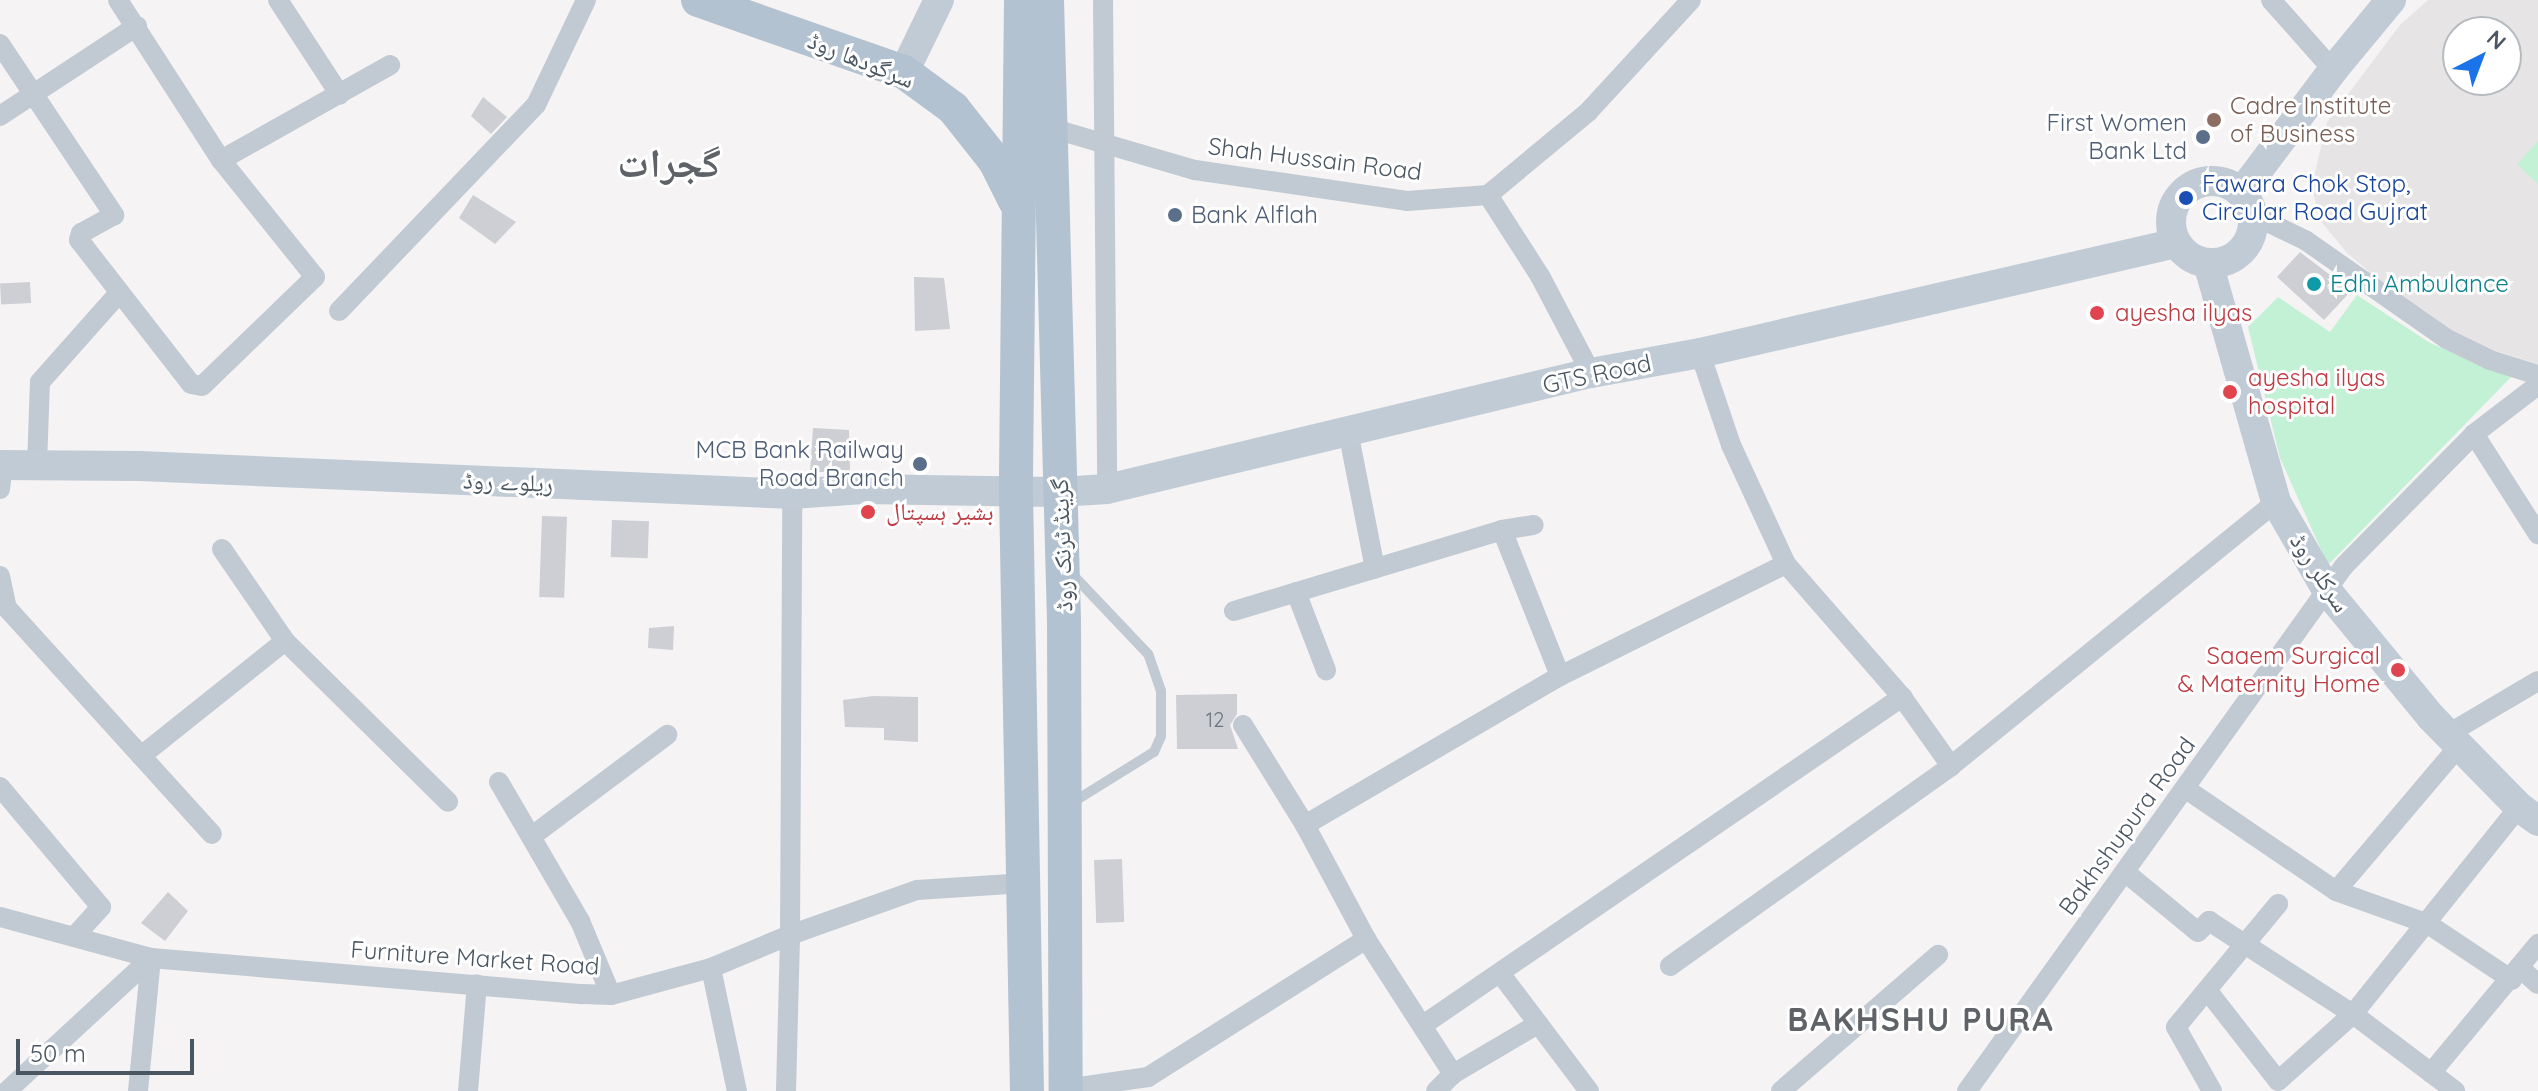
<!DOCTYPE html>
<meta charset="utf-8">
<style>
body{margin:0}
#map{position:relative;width:2538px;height:1091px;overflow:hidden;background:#f5f3f3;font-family:Quicksand,"Noto Naskh Arabic",sans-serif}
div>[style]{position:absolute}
.education>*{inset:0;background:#e6e4e5}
.green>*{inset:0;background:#c3f1d5}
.building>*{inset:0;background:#cdcfd5;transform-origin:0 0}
.lane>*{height:10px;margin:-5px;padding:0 5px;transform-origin:5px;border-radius:5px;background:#c1cad2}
.street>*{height:20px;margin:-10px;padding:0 10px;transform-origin:10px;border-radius:10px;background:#c1cad2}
.secondary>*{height:30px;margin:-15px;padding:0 15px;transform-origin:15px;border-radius:15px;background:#c1cbd6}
.secondary>.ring{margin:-15px;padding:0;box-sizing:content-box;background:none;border:30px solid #c1cbd6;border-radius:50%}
.primary>*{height:34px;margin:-17px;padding:0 17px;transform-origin:17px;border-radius:17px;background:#b3c2d1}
.dots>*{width:22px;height:22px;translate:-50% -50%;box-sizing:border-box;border:4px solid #fff;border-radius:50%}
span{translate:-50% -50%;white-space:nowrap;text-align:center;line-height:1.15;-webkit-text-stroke:6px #fff;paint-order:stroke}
.number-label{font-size:20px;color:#6b747e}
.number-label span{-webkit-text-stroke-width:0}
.street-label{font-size:24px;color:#4a5661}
.education-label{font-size:24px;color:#785e54}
.left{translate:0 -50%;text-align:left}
.service-label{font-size:24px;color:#4e5e75}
.right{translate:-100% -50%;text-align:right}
.transit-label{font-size:24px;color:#164399}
.culture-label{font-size:24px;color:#0d838f}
.health-label{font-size:24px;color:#be3a42}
.district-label{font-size:32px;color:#5f6368;font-weight:700;letter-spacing:2px}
.town-label{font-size:40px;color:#5f6368;font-weight:700}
.north{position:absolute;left:2442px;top:16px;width:80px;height:80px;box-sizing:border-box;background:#fff;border:2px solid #b7bbc0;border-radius:50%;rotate:42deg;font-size:22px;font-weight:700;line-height:32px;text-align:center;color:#4a5661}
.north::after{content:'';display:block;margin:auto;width:28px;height:36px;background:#1a73e8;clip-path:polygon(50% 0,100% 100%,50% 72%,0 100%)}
.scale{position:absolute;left:16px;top:1039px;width:178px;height:36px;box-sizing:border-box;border:4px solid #4a5661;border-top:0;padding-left:10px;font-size:24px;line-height:28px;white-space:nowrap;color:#4a5661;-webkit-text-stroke:6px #fff;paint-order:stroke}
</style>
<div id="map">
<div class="education">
<div style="clip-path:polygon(evenodd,2428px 0,2538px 0,2538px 364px,2458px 339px,2405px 302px,2347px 253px,2319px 219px,2312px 185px,2327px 122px,2400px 25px,2428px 0,2458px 32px,2506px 32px,2506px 80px,2458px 80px,2458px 32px)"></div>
</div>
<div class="green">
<div style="clip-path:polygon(2538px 141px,2538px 184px,2517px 164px)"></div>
<div style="clip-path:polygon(2357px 295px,2430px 343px,2512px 376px,2328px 565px,2280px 458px,2248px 327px,2278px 297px,2330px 332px)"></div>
</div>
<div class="building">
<div style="clip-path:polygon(483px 97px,507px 117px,491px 134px,471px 116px)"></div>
<div style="clip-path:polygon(473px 195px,516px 222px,495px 244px,459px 218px)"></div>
<div style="clip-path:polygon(2300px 252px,2351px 291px,2324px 320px,2277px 277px)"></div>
<div style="clip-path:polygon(914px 277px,944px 278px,950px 329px,915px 331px)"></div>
<div style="left:30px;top:282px;width:21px;height:30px;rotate:87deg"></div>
<div style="clip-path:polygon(813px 428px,849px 430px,850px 472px,810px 472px)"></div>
<div style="left:542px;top:516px;width:25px;height:81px;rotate:2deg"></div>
<div style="left:612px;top:520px;width:37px;height:37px;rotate:2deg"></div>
<div style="clip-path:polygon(674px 626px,673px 650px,648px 648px,649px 628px)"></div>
<div style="clip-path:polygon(1237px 694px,1237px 714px,1230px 725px,1238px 749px,1177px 749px,1176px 695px)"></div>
<div style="clip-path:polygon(873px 696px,918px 697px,918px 742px,884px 740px,884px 728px,845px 727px,843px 700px)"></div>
<div style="left:1122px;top:859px;width:63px;height:28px;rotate:88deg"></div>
<div style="clip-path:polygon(168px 892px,188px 911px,165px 941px,141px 923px)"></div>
</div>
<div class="lane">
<div style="left:1070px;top:804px;width:99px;rotate:-31.8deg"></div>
<div style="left:1154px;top:752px;width:17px;rotate:-66deg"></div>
<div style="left:1161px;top:736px;width:45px;rotate:-90deg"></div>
<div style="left:1161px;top:691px;width:39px;rotate:-109deg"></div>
<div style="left:1148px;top:654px;width:110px;rotate:-133.5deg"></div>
</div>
<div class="street">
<div style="left:278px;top:0;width:113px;rotate:56.9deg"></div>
<div style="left:1103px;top:0;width:489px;rotate:89.5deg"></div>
<div style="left:2271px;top:0;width:94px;rotate:48.5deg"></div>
<div style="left:0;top:44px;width:206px;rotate:56.3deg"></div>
<div style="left:114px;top:215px;width:38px;rotate:151deg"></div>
<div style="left:81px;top:233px;width:7px;rotate:106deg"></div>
<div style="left:79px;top:240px;width:182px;rotate:52.1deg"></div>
<div style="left:191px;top:384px;width:11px;rotate:10deg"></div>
<div style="left:202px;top:386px;width:157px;rotate:-44deg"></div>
<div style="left:315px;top:277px;width:150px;rotate:-128.8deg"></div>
<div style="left:221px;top:160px;width:190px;rotate:-122.8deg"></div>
<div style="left:0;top:116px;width:164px;rotate:-33.3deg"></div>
<div style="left:1051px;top:128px;width:150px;rotate:16.3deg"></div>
<div style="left:1195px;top:170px;width:214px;rotate:8.3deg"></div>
<div style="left:1407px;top:201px;width:81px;rotate:-4.2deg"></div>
<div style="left:1488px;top:195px;width:130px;rotate:-39.7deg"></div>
<div style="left:1588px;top:112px;width:152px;rotate:-47.4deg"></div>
<div style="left:221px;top:160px;width:194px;rotate:-29.3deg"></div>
<div style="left:1488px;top:195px;width:96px;rotate:57.3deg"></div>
<div style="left:1540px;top:276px;width:110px;rotate:62.3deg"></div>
<div style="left:2253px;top:215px;width:58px;rotate:25.7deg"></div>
<div style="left:2305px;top:240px;width:173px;rotate:34.9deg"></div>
<div style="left:2447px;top:339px;width:48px;rotate:26deg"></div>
<div style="left:2490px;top:360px;width:50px;rotate:17.4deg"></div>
<div style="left:339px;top:311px;width:285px;rotate:-46.3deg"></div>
<div style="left:536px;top:105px;width:116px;rotate:-64.5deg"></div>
<div style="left:1700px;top:353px;width:97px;rotate:71.4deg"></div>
<div style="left:1731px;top:445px;width:131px;rotate:65.2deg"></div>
<div style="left:1786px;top:564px;width:176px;rotate:48.9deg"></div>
<div style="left:1902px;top:697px;width:85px;rotate:54.6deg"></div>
<div style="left:1951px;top:766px;width:419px;rotate:-39.1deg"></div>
<div style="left:2538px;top:385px;width:81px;rotate:142.6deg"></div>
<div style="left:2474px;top:434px;width:119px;rotate:57.4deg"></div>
<div style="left:1348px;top:431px;width:140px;rotate:78.9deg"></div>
<div style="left:37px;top:466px;width:84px;rotate:-88deg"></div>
<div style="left:40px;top:382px;width:119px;rotate:-48.4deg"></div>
<div style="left:0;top:489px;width:24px;rotate:-83deg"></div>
<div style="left:1502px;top:530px;width:32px;rotate:-9deg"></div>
<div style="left:222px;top:549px;width:112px;rotate:55.6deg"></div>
<div style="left:285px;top:641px;width:229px;rotate:44.6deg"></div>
<div style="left:0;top:576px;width:33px;rotate:78deg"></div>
<div style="left:7px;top:608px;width:305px;rotate:47.8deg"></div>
<div style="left:1296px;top:592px;width:84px;rotate:69deg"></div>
<div style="left:1234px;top:611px;width:280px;rotate:-16.8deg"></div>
<div style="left:1502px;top:530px;width:157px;rotate:68.3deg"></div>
<div style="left:1560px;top:676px;width:252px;rotate:-26.4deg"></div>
<div style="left:1243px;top:725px;width:118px;rotate:58.2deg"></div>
<div style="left:1305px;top:825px;width:129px;rotate:61.8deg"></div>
<div style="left:1366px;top:939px;width:161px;rotate:57.2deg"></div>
<div style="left:2448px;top:734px;width:104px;rotate:-30.5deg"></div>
<div style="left:2459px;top:746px;width:190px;rotate:130.3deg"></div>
<div style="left:2336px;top:891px;width:98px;rotate:19.7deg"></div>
<div style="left:2428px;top:924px;width:101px;rotate:33.7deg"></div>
<div style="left:141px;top:756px;width:184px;rotate:-38.6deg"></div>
<div style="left:499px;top:782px;width:161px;rotate:59.8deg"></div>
<div style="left:580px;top:921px;width:80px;rotate:67.3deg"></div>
<div style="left:0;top:787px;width:157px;rotate:49.9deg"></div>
<div style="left:101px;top:907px;width:40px;rotate:132deg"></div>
<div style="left:2186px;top:789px;width:181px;rotate:34.2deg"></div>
<div style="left:1305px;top:825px;width:295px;rotate:-30.3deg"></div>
<div style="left:532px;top:836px;width:169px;rotate:-36.8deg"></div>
<div style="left:2125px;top:872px;width:94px;rotate:39.4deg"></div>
<div style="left:2198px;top:932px;width:16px;rotate:-45deg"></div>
<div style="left:2209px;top:921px;width:171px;rotate:32.9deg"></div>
<div style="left:2353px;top:1014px;width:128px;rotate:37deg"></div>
<div style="left:0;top:917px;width:156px;rotate:15.2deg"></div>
<div style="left:151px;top:958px;width:433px;rotate:4.8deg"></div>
<div style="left:582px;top:994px;width:29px;rotate:2deg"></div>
<div style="left:611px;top:995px;width:104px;rotate:-15.1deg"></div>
<div style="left:711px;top:968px;width:86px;rotate:-22.7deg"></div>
<div style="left:790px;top:935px;width:441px;rotate:-89.7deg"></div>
<div style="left:1670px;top:966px;width:345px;rotate:-35.4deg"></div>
<div style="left:2519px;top:967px;width:25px;rotate:42deg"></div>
<div style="left:711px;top:968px;width:126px;rotate:78.1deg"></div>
<div style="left:1500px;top:973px;width:148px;rotate:53deg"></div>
<div style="left:2207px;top:990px;width:115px;rotate:52deg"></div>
<div style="left:2278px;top:1081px;width:101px;rotate:-41.8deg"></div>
<div style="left:2353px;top:1014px;width:265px;rotate:-51.3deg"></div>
<div style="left:1423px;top:1025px;width:581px;rotate:-34.4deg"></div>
<div style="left:2431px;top:1073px;width:168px;rotate:-50.3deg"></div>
<div style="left:1066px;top:1089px;width:83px;rotate:-8.3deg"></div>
<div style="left:1148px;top:1077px;width:258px;rotate:-32.3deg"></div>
<div style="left:7px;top:1091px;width:196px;rotate:-42.7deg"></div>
<div style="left:138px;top:1091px;width:134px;rotate:-84.4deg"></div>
<div style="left:468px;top:1091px;width:107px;rotate:-85.2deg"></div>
<div style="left:786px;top:1091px;width:156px;rotate:-88.5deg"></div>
<div style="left:790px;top:935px;width:135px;rotate:-19.5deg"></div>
<div style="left:917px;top:890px;width:107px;rotate:-3.7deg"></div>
<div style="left:1436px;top:1091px;width:24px;rotate:-45deg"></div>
<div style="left:1453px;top:1074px;width:99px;rotate:-30.5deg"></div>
<div style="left:1781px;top:1091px;width:208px;rotate:-40.9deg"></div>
<div style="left:1967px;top:1091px;width:646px;rotate:-54.32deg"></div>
<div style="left:2344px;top:566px;width:185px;rotate:-45.4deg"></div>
<div style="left:2212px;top:1091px;width:73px;rotate:-119.4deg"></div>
<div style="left:2176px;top:1027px;width:160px;rotate:-50.3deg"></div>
</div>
<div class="secondary">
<div style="left:904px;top:72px;width:80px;rotate:-64.1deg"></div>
<div class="ring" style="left:2171px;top:181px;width:52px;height:52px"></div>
<div style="left:2241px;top:193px;width:154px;rotate:-53.2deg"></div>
<div style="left:2333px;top:70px;width:91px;rotate:-50.4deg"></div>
<div style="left:2208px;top:263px;width:248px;rotate:74.1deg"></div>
<div style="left:2276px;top:502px;width:104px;rotate:60deg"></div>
<div style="left:2328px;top:592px;width:162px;rotate:50.5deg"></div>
<div style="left:2431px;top:717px;width:126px;rotate:45.6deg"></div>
<div style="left:2519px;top:807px;width:24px;rotate:36deg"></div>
<div style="left:0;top:465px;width:140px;rotate:0.4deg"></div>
<div style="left:140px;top:466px;width:653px;rotate:2.46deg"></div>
<div style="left:792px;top:494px;width:71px;rotate:-4deg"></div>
<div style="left:863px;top:489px;width:197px;rotate:0.9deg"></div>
<div style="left:1060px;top:492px;width:47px;rotate:-3.7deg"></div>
<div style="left:1107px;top:489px;width:498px;rotate:-13.5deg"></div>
<div style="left:1591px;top:373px;width:111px;rotate:-10.4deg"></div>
<div style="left:1700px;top:353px;width:489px;rotate:-13deg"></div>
</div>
<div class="primary">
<div style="left:698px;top:0;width:218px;rotate:19.3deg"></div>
<div style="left:904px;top:72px;width:61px;rotate:36.3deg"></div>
<div style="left:953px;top:108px;width:68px;rotate:51.6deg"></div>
<div style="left:995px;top:161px;width:45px;rotate:63.4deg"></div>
<div style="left:1021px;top:0;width:492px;rotate:90.6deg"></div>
<div style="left:1016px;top:492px;width:599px;rotate:88.95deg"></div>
<div style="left:1047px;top:0;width:621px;rotate:88.43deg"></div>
<div style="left:1064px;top:621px;width:470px;rotate:89.8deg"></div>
</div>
<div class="dots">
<div style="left:2214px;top:120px;background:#8d6e63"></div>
<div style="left:2203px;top:137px;background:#5c6f8a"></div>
<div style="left:2186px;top:198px;background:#1a4fb4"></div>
<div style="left:1175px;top:215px;background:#5c6f8a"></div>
<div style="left:2314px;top:284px;background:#0f9aa8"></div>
<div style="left:2097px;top:313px;background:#e0444e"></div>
<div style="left:2230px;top:392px;background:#e0444e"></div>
<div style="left:920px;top:464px;background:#5c6f8a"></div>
<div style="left:868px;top:512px;background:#e0444e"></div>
<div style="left:2398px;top:670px;background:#e0444e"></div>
</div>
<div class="number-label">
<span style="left:1215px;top:719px">12</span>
</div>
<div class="street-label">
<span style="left:861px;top:60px;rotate:22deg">سرگودھا روڈ</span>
<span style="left:1315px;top:159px;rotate:7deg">Shah Hussain Road</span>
<span style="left:1597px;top:374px;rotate:-12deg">GTS Road</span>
<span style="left:508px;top:482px;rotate:2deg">ریلوے روڈ</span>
<span style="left:1062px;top:545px;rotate:-92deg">گرینڈ ٹرنک روڈ</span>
<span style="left:2320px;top:573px;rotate:57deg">سرکلر روڈ</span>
<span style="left:2127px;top:826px;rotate:-54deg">Bakhshupura Road</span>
<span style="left:475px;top:958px;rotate:4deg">Furniture Market Road</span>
</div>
<div class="education-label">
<span class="left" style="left:2230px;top:120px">Cadre Institute<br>of Business</span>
</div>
<div class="service-label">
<span class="right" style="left:2187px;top:137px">First Women<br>Bank Ltd</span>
<span class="left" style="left:1191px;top:215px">Bank Alflah</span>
<span class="right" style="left:904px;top:464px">MCB Bank Railway<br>Road Branch</span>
</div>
<div class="transit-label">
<span class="left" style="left:2202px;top:198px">Fawara Chok Stop,<br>Circular Road Gujrat</span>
</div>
<div class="culture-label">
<span class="left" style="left:2330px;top:284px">Edhi Ambulance</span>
</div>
<div class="health-label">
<span class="left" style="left:2115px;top:313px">ayesha ilyas</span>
<span class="left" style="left:2248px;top:392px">ayesha ilyas<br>hospital</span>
<span class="left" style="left:886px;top:512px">بشیر ہسپتال</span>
<span class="right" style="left:2380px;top:670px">Saaem Surgical<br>&amp; Maternity Home</span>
</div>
<div class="district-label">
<span style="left:1921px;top:1019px">BAKHSHU PURA</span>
</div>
<div class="town-label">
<span style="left:669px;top:162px">گجرات</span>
</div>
<div class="north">N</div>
<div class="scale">50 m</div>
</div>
